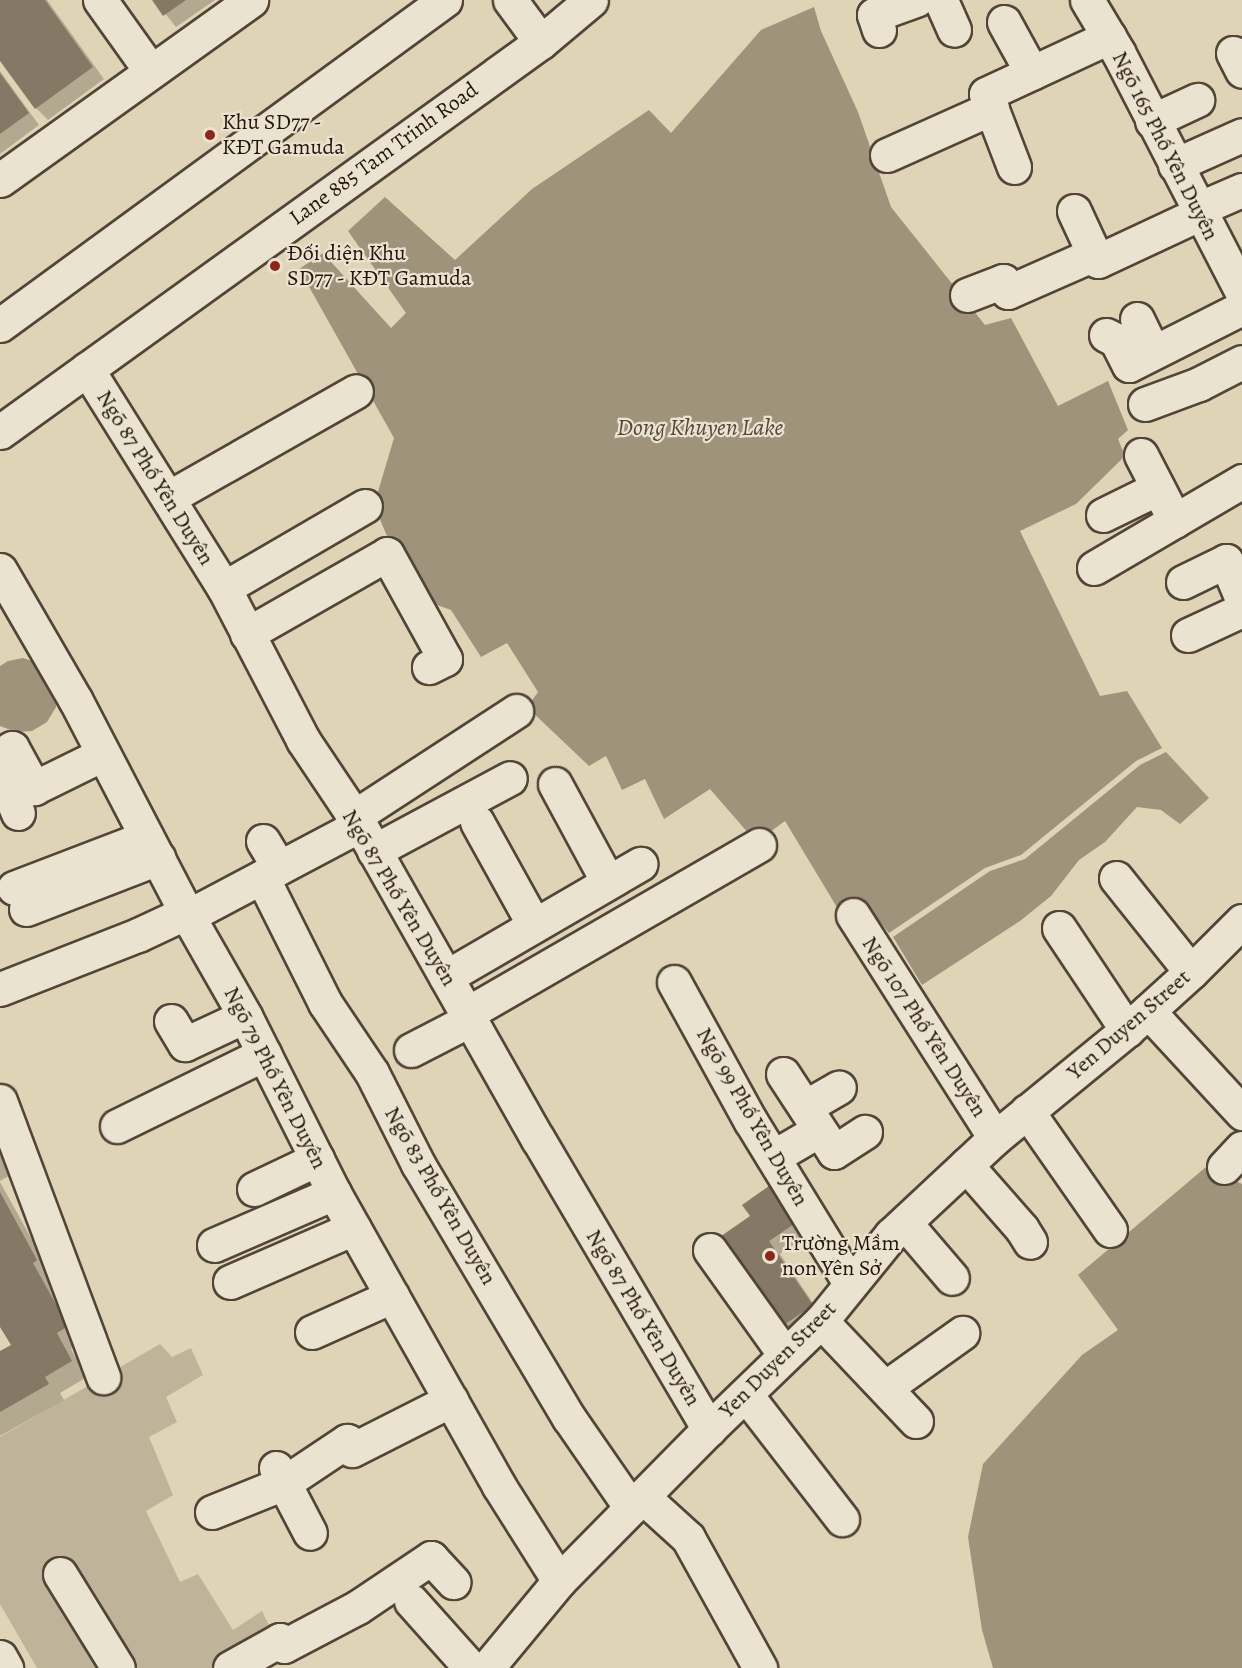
<!DOCTYPE html>
<meta charset="utf-8">
<style>
body{margin:0}
#map{position:relative;width:1242px;height:1668px;overflow:hidden;background:#dfd4b5;font-family:Alegreya,serif}
div>[style]{position:absolute}
.green>*{inset:0;background:#bfb499}
.water>*{inset:0;background:#9f937c}
.shadow>*{inset:0;background:#0003}
.building>*{inset:0;background:#857865}
.roads{filter:drop-shadow(2px 0 #524538) drop-shadow(-2px 0 #524538) drop-shadow(0 2px #524538) drop-shadow(0 -2px #524538)}
.minor>*{height:33px;margin:-16.5px;padding:0 16.5px;transform-origin:16.5px;border-radius:16.5px;background:#eae3cf}
.dots>*{width:16px;height:16px;translate:-50% -50%;box-sizing:border-box;border:3px solid #eae3cf;border-radius:50%}
span{translate:-50% -50%;white-space:nowrap;text-align:center;line-height:1.15;-webkit-text-stroke:4.5px #eae3cf;paint-order:stroke}
.poi-label{font-size:22px;color:#23150e}
.left{translate:0 -50%;text-align:left}
.street-label{font-size:22px;color:#23150e}
.water-label{font-size:24px;color:#55473a;font-style:italic}
</style>
<div id="map">
<div class="green">
<div style="clip-path:polygon(160px 1344px,172px 1357px,191px 1348px,203px 1375px,166px 1397px,177px 1422px,149px 1437px,173px 1495px,146px 1511px,180px 1582px,198px 1574px,233px 1630px,262px 1611px,274px 1636px,217px 1668px,37px 1668px,0 1604px,0 1437px)"></div>
</div>
<div class="water">
<div style="clip-path:polygon(814px 7px,821px 31px,858px 112px,891px 207px,985px 325px,1011px 318px,1058px 406px,1108px 381px,1128px 430px,1118px 439px,1125px 456px,1076px 504px,1020px 531px,1100px 696px,1127px 691px,1162px 748px,1136px 761px,1021px 855px,985px 868px,889px 933px,871px 911px,841px 914px,785px 821px,756px 842px,710px 789px,664px 819px,645px 779px,622px 790px,606px 756px,589px 766px,527px 707px,538px 692px,507px 643px,481px 657px,451px 610px,412px 596px,374px 505px,394px 438px,299px 269px,323px 253px,391px 328px,406px 313px,348px 231px,385px 197px,455px 260px,532px 189px,649px 110px,671px 133px,761px 30px)"></div>
<div style="clip-path:polygon(23px 658px,38px 663px,57px 690px,56px 707px,47px 722px,32px 731px,16px 732px,0 726px,0 666px,8px 661px)"></div>
<div style="clip-path:polygon(1166px 752px,1209px 798px,1180px 824px,1161px 810px,1137px 807px,1105px 842px,1079px 860px,1051px 896px,1020px 921px,922px 985px,893px 937px,990px 871px,1025px 859px,1140px 765px)"></div>
<div style="clip-path:polygon(1206px 1167px,1242px 1184px,1242px 1668px,993px 1668px,982px 1630px,968px 1537px,983px 1464px,1082px 1355px,1118px 1330px,1078px 1275px)"></div>
</div>
<div class="shadow">
<div style="clip-path:polygon(0 0,47px 0,104px 79px,48px 120px,36px 108px,0 58px)"></div>
<div style="clip-path:polygon(154px 0,215px 0,176px 27px)"></div>
<div style="clip-path:polygon(0 71px,39px 125px,0 154px)"></div>
<div style="clip-path:polygon(0 1147px,14px 1173px,0 1181px)"></div>
<div style="clip-path:polygon(0 1182px,52px 1276px,48px 1279px,83px 1342px,71px 1349px,87px 1377px,60px 1393px,64px 1400px,0 1436px,0 1353px,13px 1346px,0 1324px)"></div>
<div style="clip-path:polygon(771px 1186px,808px 1234px,780px 1254px,823px 1318px,788px 1342px,752px 1217px)"></div>
</div>
<div class="building">
<div style="clip-path:polygon(0 0,45px 0,93px 67px,35px 109px,0 61px)"></div>
<div style="clip-path:polygon(152px 0,186px 0,163px 16px)"></div>
<div style="clip-path:polygon(0 73px,29px 113px,0 134px)"></div>
<div style="clip-path:polygon(772px 1184px,797px 1222px,769px 1241px,813px 1305px,775px 1331px,714px 1241px,750px 1216px,742px 1205px)"></div>
<div style="clip-path:polygon(0 1192px,37px 1260px,33px 1263px,68px 1326px,57px 1333px,72px 1361px,45px 1377px,49px 1384px,0 1412px,0 1351px,11px 1345px,0 1327px)"></div>
</div>
<div class="roads">
<div class="minor">
<div style="left:100px;top:0;width:86px;rotate:54.5deg"></div>
<div style="left:510px;top:0;width:52px;rotate:53.6deg"></div>
<div style="left:1087px;top:0;width:61px;rotate:59.2deg"></div>
<div style="left:1118px;top:52px;width:270px;rotate:62.7deg"></div>
<div style="left:943px;top:5px;width:27px;rotate:66deg"></div>
<div style="left:1004px;top:22px;width:58px;rotate:61.2deg"></div>
<div style="left:879px;top:30px;width:16px;rotate:-108deg"></div>
<div style="left:874px;top:15px;width:45px;rotate:-19.7deg"></div>
<div style="left:1233px;top:53px;width:20px;rotate:63deg"></div>
<div style="left:1152px;top:121px;width:50px;rotate:-25deg"></div>
<div style="left:887px;top:155px;width:115px;rotate:-24.1deg"></div>
<div style="left:1175px;top:165px;width:73px;rotate:-24.1deg"></div>
<div style="left:1014px;top:167px;width:78px;rotate:-111deg"></div>
<div style="left:986px;top:94px;width:136px;rotate:-24.9deg"></div>
<div style="left:0;top:180px;width:309px;rotate:-35.6deg"></div>
<div style="left:1198px;top:209px;width:48px;rotate:-23.4deg"></div>
<div style="left:1074px;top:211px;width:47px;rotate:65.1deg"></div>
<div style="left:967px;top:295px;width:39px;rotate:-21deg"></div>
<div style="left:1003px;top:281px;width:12px;rotate:66deg"></div>
<div style="left:1008px;top:292px;width:94px;rotate:-23.8deg"></div>
<div style="left:1094px;top:254px;width:8px;rotate:60deg"></div>
<div style="left:1098px;top:261px;width:114px;rotate:-25deg"></div>
<div style="left:1137px;top:319px;width:37px;rotate:64deg"></div>
<div style="left:0;top:325px;width:551px;rotate:-36.14deg"></div>
<div style="left:1106px;top:335px;width:11px;rotate:27deg"></div>
<div style="left:1116px;top:340px;width:28px;rotate:63deg"></div>
<div style="left:1129px;top:365px;width:127px;rotate:-26.8deg"></div>
<div style="left:87px;top:369px;width:258px;rotate:58deg"></div>
<div style="left:224px;top:588px;width:171px;rotate:62.5deg"></div>
<div style="left:303px;top:740px;width:102px;rotate:56.2deg"></div>
<div style="left:360px;top:825px;width:361px;rotate:60.5deg"></div>
<div style="left:538px;top:1139px;width:337px;rotate:59.5deg"></div>
<div style="left:1145px;top:404px;width:58px;rotate:-20.3deg"></div>
<div style="left:1199px;top:384px;width:48px;rotate:-27.1deg"></div>
<div style="left:0;top:432px;width:667px;rotate:-35.79deg"></div>
<div style="left:541px;top:42px;width:65px;rotate:-40deg"></div>
<div style="left:1141px;top:455px;width:74px;rotate:62.7deg"></div>
<div style="left:168px;top:498px;width:216px;rotate:-29.6deg"></div>
<div style="left:1103px;top:515px;width:61px;rotate:-26.1deg"></div>
<div style="left:1094px;top:568px;width:172px;rotate:-30.4deg"></div>
<div style="left:0;top:570px;width:151px;rotate:59.9deg"></div>
<div style="left:76px;top:701px;width:242px;rotate:62.5deg"></div>
<div style="left:188px;top:916px;width:115px;rotate:60.3deg"></div>
<div style="left:245px;top:1016px;width:198px;rotate:63.3deg"></div>
<div style="left:334px;top:1193px;width:336px;rotate:60.6deg"></div>
<div style="left:499px;top:1486px;width:112px;rotate:57.7deg"></div>
<div style="left:1183px;top:582px;width:48px;rotate:-26deg"></div>
<div style="left:1226px;top:561px;width:41px;rotate:67.2deg"></div>
<div style="left:224px;top:588px;width:163px;rotate:-30.2deg"></div>
<div style="left:247px;top:634px;width:161px;rotate:-29.7deg"></div>
<div style="left:387px;top:554px;width:120px;rotate:61.1deg"></div>
<div style="left:445px;top:659px;width:18px;rotate:153deg"></div>
<div style="left:1188px;top:635px;width:60px;rotate:-24.8deg"></div>
<div style="left:0;top:755px;width:14px;rotate:-30deg"></div>
<div style="left:12px;top:748px;width:46px;rotate:61.2deg"></div>
<div style="left:34px;top:788px;width:77px;rotate:-26.2deg"></div>
<div style="left:555px;top:784px;width:111px;rotate:61.6deg"></div>
<div style="left:7px;top:786px;width:29px;rotate:68deg"></div>
<div style="left:352px;top:818px;width:196px;rotate:-33.1deg"></div>
<div style="left:477px;top:822px;width:118px;rotate:61deg"></div>
<div style="left:263px;top:841px;width:31px;rotate:59deg"></div>
<div style="left:374px;top:851px;width:154px;rotate:-28.2deg"></div>
<div style="left:262px;top:877px;width:141px;rotate:63.4deg"></div>
<div style="left:325px;top:1003px;width:84px;rotate:56.1deg"></div>
<div style="left:372px;top:1073px;width:102px;rotate:63.2deg"></div>
<div style="left:418px;top:1164px;width:295px;rotate:59.3deg"></div>
<div style="left:569px;top:1418px;width:109px;rotate:55.4deg"></div>
<div style="left:1116px;top:878px;width:120px;rotate:51.4deg"></div>
<div style="left:14px;top:888px;width:142px;rotate:-21deg"></div>
<div style="left:26px;top:909px;width:142px;rotate:-21.1deg"></div>
<div style="left:853px;top:915px;width:264px;rotate:57.5deg"></div>
<div style="left:188px;top:916px;width:195px;rotate:-27.9deg"></div>
<div style="left:1059px;top:928px;width:123px;rotate:56.3deg"></div>
<div style="left:446px;top:977px;width:225px;rotate:-30.2deg"></div>
<div style="left:674px;top:982px;width:158px;rotate:61.2deg"></div>
<div style="left:750px;top:1120px;width:191px;rotate:58.5deg"></div>
<div style="left:0;top:989px;width:148px;rotate:-21.4deg"></div>
<div style="left:138px;top:935px;width:54px;rotate:-25.1deg"></div>
<div style="left:1148px;top:1011px;width:139px;rotate:47.3deg"></div>
<div style="left:468px;top:1013px;width:336px;rotate:-30deg"></div>
<div style="left:171px;top:1021px;width:27px;rotate:59deg"></div>
<div style="left:185px;top:1044px;width:66px;rotate:-25deg"></div>
<div style="left:411px;top:1050px;width:68px;rotate:-27.3deg"></div>
<div style="left:783px;top:1074px;width:93px;rotate:56.8deg"></div>
<div style="left:834px;top:1152px;width:37px;rotate:-33deg"></div>
<div style="left:0;top:1101px;width:295px;rotate:69.5deg"></div>
<div style="left:805px;top:1107px;width:39px;rotate:-30deg"></div>
<div style="left:1027px;top:1111px;width:145px;rotate:55.1deg"></div>
<div style="left:117px;top:1126px;width:164px;rotate:-26.1deg"></div>
<div style="left:773px;top:1157px;width:53px;rotate:-30.4deg"></div>
<div style="left:966px;top:1165px;width:85px;rotate:48.8deg"></div>
<div style="left:1022px;top:1229px;width:15px;rotate:58deg"></div>
<div style="left:1224px;top:1167px;width:26px;rotate:-47deg"></div>
<div style="left:254px;top:1189px;width:70px;rotate:-25.5deg"></div>
<div style="left:905px;top:1223px;width:72px;rotate:49.5deg"></div>
<div style="left:214px;top:1245px;width:131px;rotate:-23.4deg"></div>
<div style="left:710px;top:1250px;width:129px;rotate:54.5deg"></div>
<div style="left:230px;top:1282px;width:135px;rotate:-23.5deg"></div>
<div style="left:821px;top:1321px;width:138px;rotate:46.5deg"></div>
<div style="left:312px;top:1332px;width:88px;rotate:-24.2deg"></div>
<div style="left:885px;top:1388px;width:95px;rotate:-35.5deg"></div>
<div style="left:746px;top:1395px;width:157px;rotate:52.3deg"></div>
<div style="left:276px;top:1468px;width:73px;rotate:62.4deg"></div>
<div style="left:643px;top:1497px;width:61px;rotate:42.3deg"></div>
<div style="left:688px;top:1538px;width:149px;rotate:61deg"></div>
<div style="left:212px;top:1512px;width:78px;rotate:-21.9deg"></div>
<div style="left:284px;top:1483px;width:76px;rotate:-33.7deg"></div>
<div style="left:347px;top:1441px;width:10px;rotate:61deg"></div>
<div style="left:352px;top:1450px;width:111px;rotate:-26.8deg"></div>
<div style="left:60px;top:1574px;width:110px;rotate:58.3deg"></div>
<div style="left:411px;top:1601px;width:90px;rotate:48.2deg"></div>
<div style="left:0;top:1657px;width:13px;rotate:61deg"></div>
<div style="left:230px;top:1668px;width:57px;rotate:-29.2deg"></div>
<div style="left:280px;top:1640px;width:7px;rotate:56deg"></div>
<div style="left:284px;top:1646px;width:84px;rotate:-27.8deg"></div>
<div style="left:358px;top:1607px;width:88px;rotate:-33.9deg"></div>
<div style="left:431px;top:1558px;width:33px;rotate:47deg"></div>
<div style="left:487px;top:1668px;width:113px;rotate:-50.4deg"></div>
<div style="left:559px;top:1581px;width:214px;rotate:-45.4deg"></div>
<div style="left:709px;top:1429px;width:156px;rotate:-44deg"></div>
<div style="left:821px;top:1321px;width:111px;rotate:-50.9deg"></div>
<div style="left:891px;top:1235px;width:142px;rotate:-43deg"></div>
<div style="left:995px;top:1138px;width:171px;rotate:-39.3deg"></div>
<div style="left:1127px;top:1030px;width:86px;rotate:-42.2deg"></div>
<div style="left:1191px;top:972px;width:72px;rotate:-45deg"></div>
</div>
</div>
<div class="dots">
<div style="left:210px;top:135px;background:#8f2418"></div>
<div style="left:275px;top:266px;background:#8f2418"></div>
<div style="left:770px;top:1256px;background:#8f2418"></div>
</div>
<div class="poi-label">
<span class="left" style="left:222px;top:135px">Khu SD77 -<br>KĐT Gamuda</span>
<span class="left" style="left:287px;top:266px">Đối diện Khu<br>SD77 - KĐT Gamuda</span>
<span class="left" style="left:782px;top:1256px">Trường Mầm<br>non Yên Sở</span>
</div>
<div class="street-label">
<span style="left:1165px;top:146px;rotate:63deg">Ngõ 165 Phố Yên Duyên</span>
<span style="left:384px;top:154px;rotate:-36deg">Lane 885 Tam Trinh Road</span>
<span style="left:155px;top:478px;rotate:58deg">Ngõ 87 Phố Yên Duyên</span>
<span style="left:399px;top:898px;rotate:59deg">Ngõ 87 Phố Yên Duyên</span>
<span style="left:1129px;top:1025px;rotate:-41deg">Yen Duyen Street</span>
<span style="left:924px;top:1027px;rotate:57deg">Ngõ 107 Phố Yên Duyên</span>
<span style="left:275px;top:1078px;rotate:63deg">Ngõ 79 Phố Yên Duyên</span>
<span style="left:752px;top:1117px;rotate:60deg">Ngõ 99 Phố Yên Duyên</span>
<span style="left:440px;top:1196px;rotate:60deg">Ngõ 83 Phố Yên Duyên</span>
<span style="left:643px;top:1318px;rotate:59deg">Ngõ 87 Phố Yên Duyên</span>
<span style="left:778px;top:1360px;rotate:-45deg">Yen Duyen Street</span>
</div>
<div class="water-label">
<span style="left:700px;top:428px">Dong Khuyen Lake</span>
</div>
</div>
